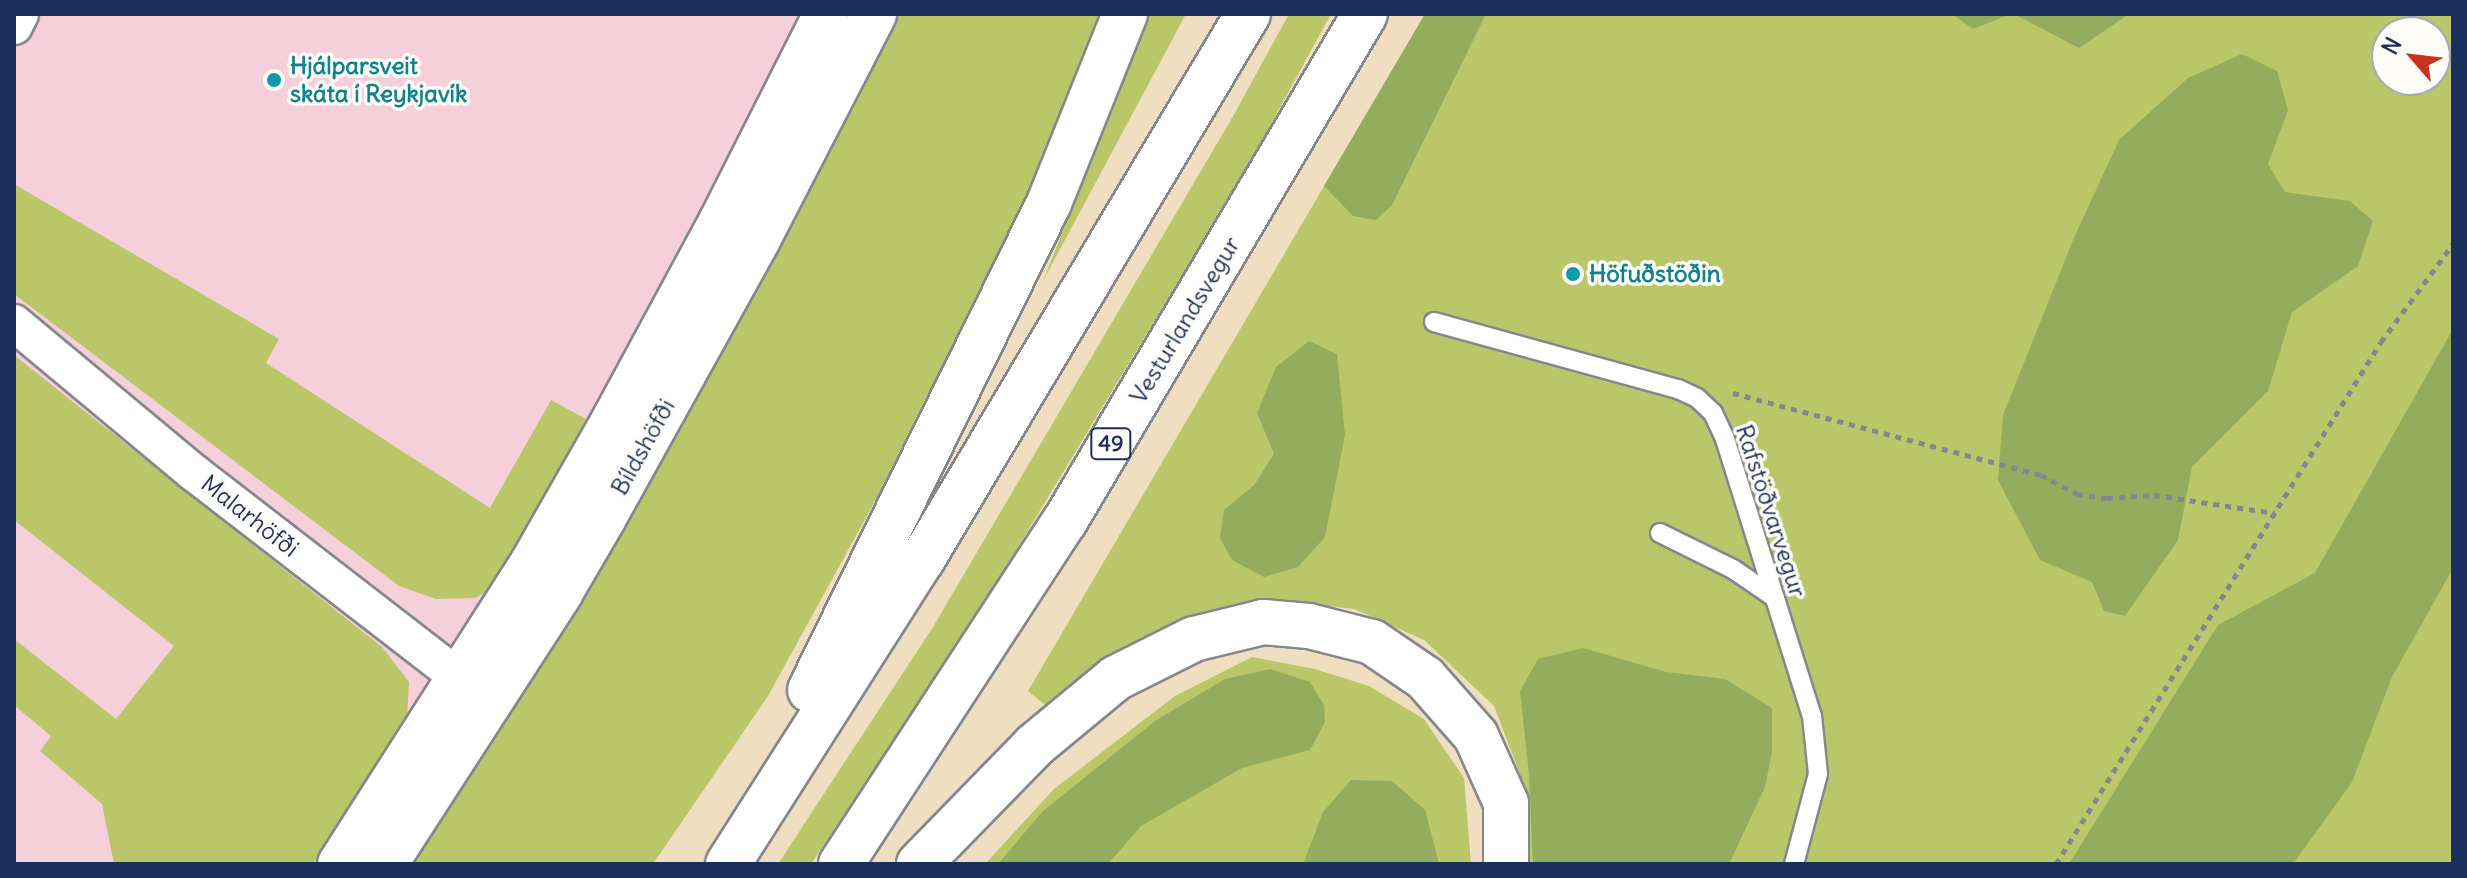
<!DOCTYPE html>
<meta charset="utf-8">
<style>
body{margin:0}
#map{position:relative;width:2467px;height:878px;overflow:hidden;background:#efdfc0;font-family:Delius,sans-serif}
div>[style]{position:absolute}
.built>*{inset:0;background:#f5cfd9}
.green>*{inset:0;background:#bac769}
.forest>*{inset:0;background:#93ac5d}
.path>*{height:5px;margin-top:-2.5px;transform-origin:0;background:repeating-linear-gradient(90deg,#85878f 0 6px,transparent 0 12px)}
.roads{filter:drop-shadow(2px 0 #85878f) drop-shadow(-2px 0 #85878f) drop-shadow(0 2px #85878f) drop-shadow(0 -2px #85878f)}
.lane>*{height:18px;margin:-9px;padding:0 9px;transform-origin:9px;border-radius:9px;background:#fff}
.street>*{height:36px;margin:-18px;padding:0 18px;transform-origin:18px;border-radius:18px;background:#fff}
.secondary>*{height:44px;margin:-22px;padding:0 22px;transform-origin:22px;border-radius:22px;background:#fff}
.highway>*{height:44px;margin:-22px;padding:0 22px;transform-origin:22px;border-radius:22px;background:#fff}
.dots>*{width:22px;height:22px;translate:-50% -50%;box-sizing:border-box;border:4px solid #fdfcf7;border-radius:50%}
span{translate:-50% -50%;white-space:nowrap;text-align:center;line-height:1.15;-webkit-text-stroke:7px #fdfcf7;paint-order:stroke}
.shield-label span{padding:2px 6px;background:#fdfcf7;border:2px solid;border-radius:6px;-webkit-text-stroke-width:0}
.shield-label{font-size:22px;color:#1b2f5e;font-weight:700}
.culture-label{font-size:24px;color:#0d838f;font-weight:700}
.left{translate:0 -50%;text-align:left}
.street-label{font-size:24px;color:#1b2f5e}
.frame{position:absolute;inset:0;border:16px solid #1b2f5e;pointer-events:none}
.north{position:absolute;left:2371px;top:16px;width:80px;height:80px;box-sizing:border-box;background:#fdfcf7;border:2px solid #a3aaba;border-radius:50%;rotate:298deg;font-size:22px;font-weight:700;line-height:32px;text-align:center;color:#1b2f5e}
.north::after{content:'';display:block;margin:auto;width:28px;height:36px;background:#c8321e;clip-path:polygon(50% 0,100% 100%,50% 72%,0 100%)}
</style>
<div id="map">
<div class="built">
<div style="clip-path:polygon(14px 14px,848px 14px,821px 68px,362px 864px,14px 864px)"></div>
</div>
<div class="green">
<div style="clip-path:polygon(891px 14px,1111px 14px,985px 301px,768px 696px,653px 864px,405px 864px,467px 773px,691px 407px)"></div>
<div style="clip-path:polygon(1149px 14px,1186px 14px,1043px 281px)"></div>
<div style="clip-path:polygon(1289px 14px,1331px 14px,1251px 161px,960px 643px,811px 864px,778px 864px,933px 627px,1232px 118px)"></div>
<div style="clip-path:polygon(evenodd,1425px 14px,2453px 14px,2453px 864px,1523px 864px,1526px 850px,1520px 774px,1494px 706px,1424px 640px,1354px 609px,1276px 600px,1183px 620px,1051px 710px,1028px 691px,1425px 14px,2387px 32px,2435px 32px,2435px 80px,2387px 80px,2387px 32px)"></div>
<div style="clip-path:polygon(14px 184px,279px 339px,266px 363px,490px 508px,551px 400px,597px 425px,502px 583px,475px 598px,436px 599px,399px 586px,14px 294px)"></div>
<div style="clip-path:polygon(14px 355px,382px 647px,409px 682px,407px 720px,313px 864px,114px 864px,102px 804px,40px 751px,51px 736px,14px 705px,14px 639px,116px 719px,174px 646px,14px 520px)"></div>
<div style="clip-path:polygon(1252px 657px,1315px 669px,1369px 686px,1424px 719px,1464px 778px,1471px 864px,985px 864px,1054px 789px,1175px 696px)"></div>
</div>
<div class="forest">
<div style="clip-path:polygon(1425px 14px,1486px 14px,1392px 205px,1376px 220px,1353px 216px,1324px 186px)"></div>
<div style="clip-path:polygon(1952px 14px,2011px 14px,1973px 29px)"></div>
<div style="clip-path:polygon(2014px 14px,2129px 14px,2079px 48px)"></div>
<div style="clip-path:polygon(2242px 54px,2277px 71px,2288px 110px,2268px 164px,2285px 192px,2350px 201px,2373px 221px,2358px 266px,2292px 312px,2268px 391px,2192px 467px,2178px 540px,2125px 616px,2104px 611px,2092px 582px,2040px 560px,1998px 480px,2003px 415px,2073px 240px,2119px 140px,2188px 78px)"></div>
<div style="clip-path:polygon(2453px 329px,2453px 568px,2392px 677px,2352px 782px,2293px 864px,2069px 864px,2218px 625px,2315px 573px)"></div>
<div style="clip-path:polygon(1309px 341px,1337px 354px,1345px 435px,1325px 537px,1298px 567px,1264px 577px,1232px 560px,1220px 538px,1224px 510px,1254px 485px,1274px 454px,1257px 413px,1276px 367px)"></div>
<div style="clip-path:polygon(1583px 648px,1666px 672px,1725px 679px,1772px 708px,1772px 752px,1765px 787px,1729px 864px,1533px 864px,1529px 774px,1520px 691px,1538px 659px)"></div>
<div style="clip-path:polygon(1270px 669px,1310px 682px,1324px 705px,1325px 722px,1310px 750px,1242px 768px,1141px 826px,1108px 864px,998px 864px,1043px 811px,1155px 721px,1225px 679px)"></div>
<div style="clip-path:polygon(1351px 780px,1392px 781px,1425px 810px,1439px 864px,1303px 864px,1323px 812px)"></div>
</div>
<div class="path">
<div style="left:1733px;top:393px;width:319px;rotate:14.9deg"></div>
<div style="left:2041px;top:475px;width:41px;rotate:27.8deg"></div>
<div style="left:2077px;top:494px;width:30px;rotate:8deg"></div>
<div style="left:2107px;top:498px;width:47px;rotate:-3.7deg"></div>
<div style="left:2154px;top:495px;width:122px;rotate:8.5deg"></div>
<div style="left:2056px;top:864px;width:615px;rotate:-58.09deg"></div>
<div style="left:2381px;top:342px;width:122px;rotate:-53.7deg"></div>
</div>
<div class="roads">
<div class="lane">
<div style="left:1434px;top:322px;width:253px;rotate:15.4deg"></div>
<div style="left:1678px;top:389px;width:21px;rotate:25deg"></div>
<div style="left:1697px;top:398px;width:22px;rotate:43deg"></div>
<div style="left:1713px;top:413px;width:29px;rotate:65deg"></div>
<div style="left:1725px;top:439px;width:290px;rotate:72.6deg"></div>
<div style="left:1812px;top:716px;width:58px;rotate:84.1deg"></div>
<div style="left:1818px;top:774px;width:93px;rotate:104.9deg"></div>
<div style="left:1660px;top:533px;width:81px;rotate:26.3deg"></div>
<div style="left:1733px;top:569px;width:51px;rotate:34.6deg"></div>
</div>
<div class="street">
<div style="left:14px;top:26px;width:13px;rotate:-63deg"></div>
<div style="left:14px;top:323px;width:233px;rotate:39.8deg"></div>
<div style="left:193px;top:472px;width:363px;rotate:37.7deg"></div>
</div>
<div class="secondary">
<div style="left:340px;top:864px;width:358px;rotate:-57.4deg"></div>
<div style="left:533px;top:562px;width:166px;rotate:-60.3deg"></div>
<div style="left:615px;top:418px;width:225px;rotate:-61.6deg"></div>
<div style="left:722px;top:220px;width:231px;rotate:-63.2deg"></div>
<div style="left:385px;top:864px;width:323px;rotate:-57.1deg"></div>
<div style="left:560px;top:593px;width:86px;rotate:-59.8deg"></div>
<div style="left:603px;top:519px;width:320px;rotate:-61deg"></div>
<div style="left:758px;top:239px;width:253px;rotate:-62.7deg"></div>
</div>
<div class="highway">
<div style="left:810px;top:690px;width:542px;rotate:-63.86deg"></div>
<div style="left:1049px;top:203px;width:204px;rotate:-68.1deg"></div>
<div style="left:728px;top:864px;width:361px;rotate:-57.5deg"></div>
<div style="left:922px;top:560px;width:636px;rotate:-59.16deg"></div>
<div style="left:841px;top:864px;width:410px;rotate:-56.9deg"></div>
<div style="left:1065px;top:521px;width:589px;rotate:-59.39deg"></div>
<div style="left:919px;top:864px;width:166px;rotate:-45.7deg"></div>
<div style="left:1035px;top:745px;width:105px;rotate:-39.6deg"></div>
<div style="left:1116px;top:678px;width:87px;rotate:-26.6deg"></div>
<div style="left:1194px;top:639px;width:71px;rotate:-13.8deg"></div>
<div style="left:1263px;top:622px;width:46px;rotate:5deg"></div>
<div style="left:1309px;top:626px;width:65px;rotate:14.3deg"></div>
<div style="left:1372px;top:642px;width:64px;rotate:34.2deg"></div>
<div style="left:1425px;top:678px;width:77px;rotate:48.7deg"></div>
<div style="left:1476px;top:736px;width:73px;rotate:65.9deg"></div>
<div style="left:1506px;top:803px;width:61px;rotate:90deg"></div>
</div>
</div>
<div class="dots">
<div style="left:274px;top:80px;background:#0f9aa8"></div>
<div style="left:1573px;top:274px;background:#0f9aa8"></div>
</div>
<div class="shield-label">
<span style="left:1111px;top:444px">49</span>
</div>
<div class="culture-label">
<span class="left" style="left:290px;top:80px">Hjálparsveit<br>skáta í Reykjavík</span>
<span class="left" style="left:1589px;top:274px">Höfuðstöðin</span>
</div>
<div class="street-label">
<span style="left:1185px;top:320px;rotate:-59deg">Vesturlandsvegur</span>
<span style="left:643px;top:447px;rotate:-61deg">Bíldshöfði</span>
<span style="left:1771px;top:511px;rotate:72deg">Rafstöðvarvegur</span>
<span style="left:250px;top:516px;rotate:38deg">Malarhöfði</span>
</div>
<div class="frame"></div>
<div class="north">N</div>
</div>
